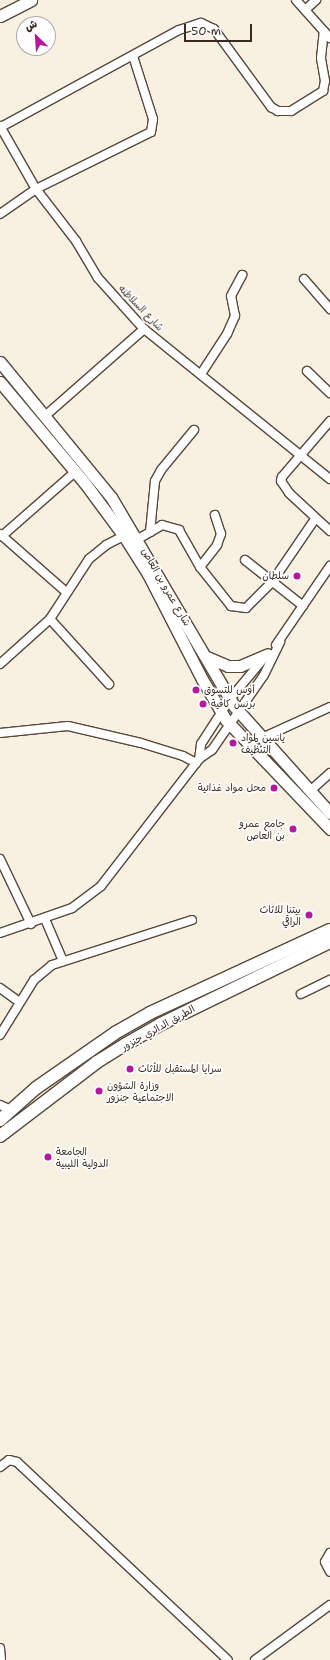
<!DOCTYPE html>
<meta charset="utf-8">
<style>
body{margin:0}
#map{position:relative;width:330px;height:1660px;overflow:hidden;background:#f8f1e2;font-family:"Shantell Sans","Playpen Sans Arabic",sans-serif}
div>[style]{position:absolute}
.roads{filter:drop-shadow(1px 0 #57483b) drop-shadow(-1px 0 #57483b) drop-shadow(0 1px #57483b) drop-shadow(0 -1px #57483b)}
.street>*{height:8px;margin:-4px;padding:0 4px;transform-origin:4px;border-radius:4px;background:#fff}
.secondary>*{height:11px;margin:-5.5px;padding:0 5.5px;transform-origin:5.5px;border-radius:5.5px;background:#fff}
.primary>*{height:12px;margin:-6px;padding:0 6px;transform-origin:6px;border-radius:6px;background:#fff}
.dots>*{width:11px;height:11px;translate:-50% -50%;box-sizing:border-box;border:2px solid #fff;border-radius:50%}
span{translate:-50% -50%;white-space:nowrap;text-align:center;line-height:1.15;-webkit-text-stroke:3.5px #fff;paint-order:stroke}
.street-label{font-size:10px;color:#3b2a1e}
.poi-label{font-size:10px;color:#3b2a1e}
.right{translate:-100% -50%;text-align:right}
.left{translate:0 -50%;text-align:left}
.north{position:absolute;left:16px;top:16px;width:40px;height:40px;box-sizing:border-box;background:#fff;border:1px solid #b1aaa5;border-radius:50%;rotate:335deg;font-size:11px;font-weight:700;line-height:16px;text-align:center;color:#3b2a1e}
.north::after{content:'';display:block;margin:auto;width:14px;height:18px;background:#b5179e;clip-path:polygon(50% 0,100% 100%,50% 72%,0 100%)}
.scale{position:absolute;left:184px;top:24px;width:68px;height:18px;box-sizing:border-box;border:2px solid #3b2a1e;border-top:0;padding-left:5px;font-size:12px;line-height:14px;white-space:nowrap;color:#3b2a1e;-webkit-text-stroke:3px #fff;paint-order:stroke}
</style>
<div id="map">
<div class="roads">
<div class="street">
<div style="left:296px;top:0;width:51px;rotate:48.2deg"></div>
<div style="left:305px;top:10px;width:15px;rotate:-42deg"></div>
<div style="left:0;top:126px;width:73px;rotate:60.3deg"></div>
<div style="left:36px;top:189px;width:66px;rotate:52.4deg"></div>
<div style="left:76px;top:241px;width:43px;rotate:59.3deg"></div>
<div style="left:98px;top:278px;width:69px;rotate:48deg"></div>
<div style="left:144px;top:329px;width:239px;rotate:38.9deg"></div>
<div style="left:1px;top:127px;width:203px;rotate:-28.6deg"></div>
<div style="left:179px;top:30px;width:23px;rotate:-18deg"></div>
<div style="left:201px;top:23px;width:14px;rotate:25deg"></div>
<div style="left:214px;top:29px;width:97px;rotate:53.8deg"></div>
<div style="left:271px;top:107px;width:8px;rotate:30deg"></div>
<div style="left:278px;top:111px;width:13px"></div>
<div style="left:291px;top:111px;width:38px;rotate:-32deg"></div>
<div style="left:323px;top:91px;width:10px;rotate:-79deg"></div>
<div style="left:325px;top:81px;width:23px;rotate:-100deg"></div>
<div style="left:321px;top:58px;width:27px;rotate:-84deg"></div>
<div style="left:0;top:214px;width:44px;rotate:-34.8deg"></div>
<div style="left:36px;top:189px;width:128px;rotate:-26.4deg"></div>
<div style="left:151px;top:132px;width:13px;rotate:-81deg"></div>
<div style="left:153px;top:119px;width:66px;rotate:-107.6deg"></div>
<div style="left:304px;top:279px;width:40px;rotate:49deg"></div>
<div style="left:307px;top:371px;width:32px;rotate:44deg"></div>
<div style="left:201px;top:374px;width:48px;rotate:-57deg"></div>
<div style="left:227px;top:334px;width:20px;rotate:-66deg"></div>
<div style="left:235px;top:316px;width:20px;rotate:-101deg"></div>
<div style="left:231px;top:296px;width:24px;rotate:-62deg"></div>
<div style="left:45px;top:416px;width:132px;rotate:-41.3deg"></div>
<div style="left:330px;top:421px;width:74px;rotate:130.6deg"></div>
<div style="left:282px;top:477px;width:4px;rotate:104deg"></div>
<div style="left:281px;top:481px;width:14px;rotate:56deg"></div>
<div style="left:289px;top:493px;width:56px;rotate:42.8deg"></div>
<div style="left:150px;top:532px;width:51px;rotate:-84.4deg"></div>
<div style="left:155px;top:481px;width:13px;rotate:-61deg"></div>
<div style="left:161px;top:470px;width:52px;rotate:-50.5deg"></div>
<div style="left:0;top:534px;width:88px;rotate:41.3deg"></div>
<div style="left:2px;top:536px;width:97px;rotate:-41.2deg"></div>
<div style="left:138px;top:539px;width:28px;rotate:-30deg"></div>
<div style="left:162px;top:525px;width:18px;rotate:16deg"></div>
<div style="left:179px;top:530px;width:43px;rotate:60.4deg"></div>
<div style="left:200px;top:567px;width:50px;rotate:51.5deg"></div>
<div style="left:231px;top:606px;width:15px;rotate:8deg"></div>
<div style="left:246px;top:608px;width:37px;rotate:-45deg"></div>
<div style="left:272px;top:582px;width:76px;rotate:-55.7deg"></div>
<div style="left:245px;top:560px;width:74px;rotate:38.4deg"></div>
<div style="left:200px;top:567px;width:28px;rotate:-52deg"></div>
<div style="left:217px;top:545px;width:12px;rotate:-70deg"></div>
<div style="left:221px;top:534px;width:20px;rotate:-108deg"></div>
<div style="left:50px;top:619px;width:88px;rotate:47.8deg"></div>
<div style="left:276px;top:645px;width:96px;rotate:-55.6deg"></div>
<div style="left:0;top:664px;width:67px;rotate:-42deg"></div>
<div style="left:50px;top:619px;width:72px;rotate:-57deg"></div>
<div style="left:89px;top:559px;width:22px;rotate:-39deg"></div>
<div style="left:106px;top:545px;width:20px;rotate:-27deg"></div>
<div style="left:0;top:733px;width:68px;rotate:-5.9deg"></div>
<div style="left:68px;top:726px;width:75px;rotate:13.1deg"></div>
<div style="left:141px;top:743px;width:44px;rotate:17.2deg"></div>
<div style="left:183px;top:756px;width:15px;rotate:28deg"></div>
<div style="left:262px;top:738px;width:75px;rotate:-24.5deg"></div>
<div style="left:199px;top:759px;width:15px;rotate:-82deg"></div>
<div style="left:201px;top:744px;width:54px;rotate:-57.2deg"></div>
<div style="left:230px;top:699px;width:53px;rotate:-50.3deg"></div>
<div style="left:310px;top:791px;width:27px;rotate:-42deg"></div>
<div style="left:0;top:859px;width:72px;rotate:64.5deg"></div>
<div style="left:45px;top:919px;width:46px;rotate:66.8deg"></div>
<div style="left:0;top:933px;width:76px;rotate:-19.1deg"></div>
<div style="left:72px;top:908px;width:36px;rotate:-37deg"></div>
<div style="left:101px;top:886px;width:160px;rotate:-52.3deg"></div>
<div style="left:199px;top:759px;width:16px;rotate:-35deg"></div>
<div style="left:212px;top:750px;width:91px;rotate:-55.3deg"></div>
<div style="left:264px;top:675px;width:37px;rotate:-64deg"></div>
<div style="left:0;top:988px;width:24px;rotate:36deg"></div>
<div style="left:301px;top:994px;width:32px;rotate:-26deg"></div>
<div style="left:0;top:1035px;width:65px;rotate:-58.3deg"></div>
<div style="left:34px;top:980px;width:23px;rotate:-40deg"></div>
<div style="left:52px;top:965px;width:147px;rotate:-17.8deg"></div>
<div style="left:0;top:1105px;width:12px;rotate:24deg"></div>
<div style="left:0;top:1467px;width:11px;rotate:-38deg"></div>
<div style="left:9px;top:1460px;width:8px;rotate:14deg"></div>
<div style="left:17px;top:1462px;width:289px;rotate:43.2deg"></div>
<div style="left:330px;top:1553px;width:10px;rotate:119deg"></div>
<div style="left:325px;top:1562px;width:11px;rotate:63deg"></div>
<div style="left:0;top:1648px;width:12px;rotate:85deg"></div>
<div style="left:255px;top:1660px;width:93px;rotate:-36.3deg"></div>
</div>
<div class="secondary">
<div style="left:0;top:16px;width:35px;rotate:-27deg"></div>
<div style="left:0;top:362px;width:175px;rotate:50.6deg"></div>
<div style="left:111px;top:497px;width:243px;rotate:59.5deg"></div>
<div style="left:234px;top:706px;width:144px;rotate:48.1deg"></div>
<div style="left:0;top:382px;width:131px;rotate:50deg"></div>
<div style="left:84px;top:482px;width:67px;rotate:53.5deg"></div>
<div style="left:124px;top:536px;width:45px;rotate:57.7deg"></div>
<div style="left:148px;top:574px;width:118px;rotate:62.8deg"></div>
<div style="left:202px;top:679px;width:48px;rotate:59.7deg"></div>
<div style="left:226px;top:720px;width:151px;rotate:46.3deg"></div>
<div style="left:207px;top:657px;width:23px;rotate:23deg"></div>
<div style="left:228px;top:666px;width:12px"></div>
<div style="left:240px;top:666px;width:30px;rotate:-23deg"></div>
</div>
<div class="primary">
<div style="left:0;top:1120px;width:48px;rotate:-41.6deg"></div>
<div style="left:36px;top:1088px;width:96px;rotate:-34.8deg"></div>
<div style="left:115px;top:1033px;width:40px;rotate:-29.7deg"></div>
<div style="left:150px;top:1013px;width:198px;rotate:-24.8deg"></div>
<div style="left:0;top:1136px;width:122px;rotate:-37.3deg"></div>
<div style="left:97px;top:1062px;width:34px;rotate:-32deg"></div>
<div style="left:126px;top:1044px;width:40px;rotate:-29.7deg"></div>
<div style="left:161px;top:1024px;width:188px;rotate:-25.9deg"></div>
</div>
</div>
<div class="dots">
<div style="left:297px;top:576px;background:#b5179e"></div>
<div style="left:196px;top:690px;background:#b5179e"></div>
<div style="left:203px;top:704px;background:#b5179e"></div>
<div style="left:233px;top:743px;background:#b5179e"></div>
<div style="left:274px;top:788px;background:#b5179e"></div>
<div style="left:293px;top:829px;background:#b5179e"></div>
<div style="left:309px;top:915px;background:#b5179e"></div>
<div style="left:130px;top:1069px;background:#b5179e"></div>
<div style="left:99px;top:1091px;background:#b5179e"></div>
<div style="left:48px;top:1157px;background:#b5179e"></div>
</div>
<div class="street-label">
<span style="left:141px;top:308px;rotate:46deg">شارع السلاطنه</span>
<span style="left:166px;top:587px;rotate:60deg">شارع عمرو بن العاص</span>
<span style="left:158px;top:1028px;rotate:-29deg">الطريق الدائري جنزور</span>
</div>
<div class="poi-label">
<span class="right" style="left:289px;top:576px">سلطان</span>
<span class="left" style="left:204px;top:690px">أوس للتسوق</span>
<span class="left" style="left:211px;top:704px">برنس كافية</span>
<span class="left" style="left:241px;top:743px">ياسين لمواد<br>التنظيف</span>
<span class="right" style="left:266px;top:788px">محل مواد غذائية</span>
<span class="right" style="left:285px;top:829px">جامع عمرو<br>بن العاص</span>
<span class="right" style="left:301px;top:915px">بيتنا للاثاث<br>الراقي</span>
<span class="left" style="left:138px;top:1069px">سرايا المستقبل للأثاث</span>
<span class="left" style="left:107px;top:1091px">وزارة الشؤون<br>الاجتماعية جنزور</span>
<span class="left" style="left:56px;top:1157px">الجامعة<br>الدولية الليبية</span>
</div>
<div class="north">ش</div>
<div class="scale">50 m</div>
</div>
